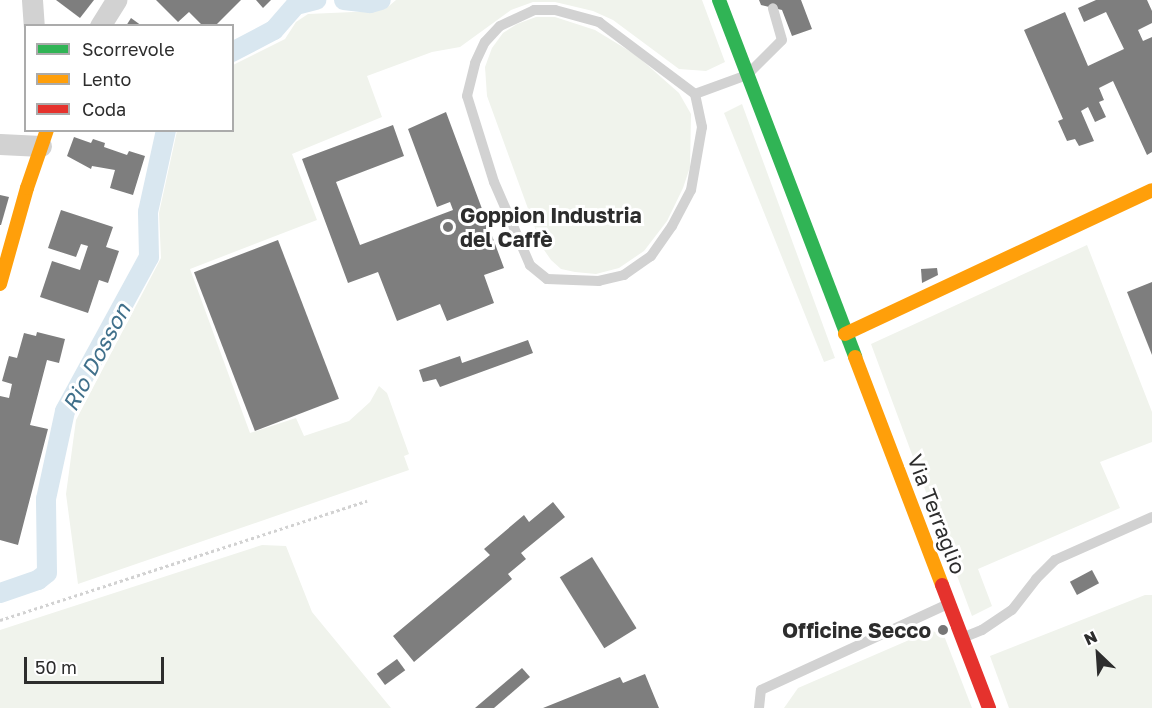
<!DOCTYPE html>
<meta charset="utf-8">
<style>
body{margin:0}
#map{position:relative;width:1152px;height:708px;overflow:hidden;background:#fff;font-family:"Golos Text",sans-serif}
div>[style]{position:absolute}
.green>*{inset:0;background:#f0f3ec}
.canal>*{height:20px;margin:-10px;padding:0 10px;transform-origin:10px;border-radius:10px;background:#d9e7f0}
.building>*{inset:0;background:#7e7e7e;transform-origin:0 0}
.path>*{height:3px;margin-top:-1.5px;transform-origin:0;background:repeating-linear-gradient(90deg,#d2d2d2 0 3px,transparent 0 6px)}
.lane>*{height:10px;margin:-5px;padding:0 5px;transform-origin:5px;border-radius:5px;background:#d2d2d2}
.street>*{height:21px;margin:-10.5px;padding:0 10.5px;transform-origin:10.5px;border-radius:10.5px;background:#d2d2d2}
.fast>*{height:14px;margin:-7px;padding:0 7px;transform-origin:7px;border-radius:7px;background:#30b455}
.slow>*{height:14px;margin:-7px;padding:0 7px;transform-origin:7px;border-radius:7px;background:#ff9f0a}
.jam>*{height:14px;margin:-7px;padding:0 7px;transform-origin:7px;border-radius:7px;background:#e5322d}
.dots>*{width:16px;height:16px;translate:-50% -50%;box-sizing:border-box;border:3px solid #fff;border-radius:50%}
span{translate:-50% -50%;white-space:nowrap;text-align:center;line-height:1.15;-webkit-text-stroke:6px #fff;paint-order:stroke}
.poi-label{font-size:21px;color:#2d2d2d;font-weight:700}
.left{translate:0 -50%;text-align:left}
.right{translate:-100% -50%;text-align:right}
.street-label{font-size:21px;color:#2d2d2d}
.water-label{font-size:22px;color:#40708b;font-style:italic}
.legend{position:absolute;left:24px;top:24px;width:210px;height:108px;box-sizing:border-box;background:#fff;border:2px solid #ababab;margin:0;padding:8px 10px;list-style:none;font-size:18px;color:#2d2d2d}
.legend li{display:flex;align-items:center;gap:12px;height:30px}
.legend b{width:30px;border:2px solid #ababab}
.north{position:absolute;left:1068px;top:624px;width:60px;height:60px;-webkit-text-stroke:4px #fff;paint-order:stroke;rotate:335deg;font-size:16px;font-weight:700;line-height:24px;text-align:center;color:#2d2d2d}
.north::after{content:'';display:block;margin:auto;width:21px;height:27px;background:#2d2d2d;clip-path:polygon(50% 0,100% 100%,50% 72%,0 100%)}
.scale{position:absolute;left:24px;top:657px;width:140px;height:27px;box-sizing:border-box;border:3px solid #2d2d2d;border-top:0;padding-left:8px;font-size:18px;line-height:21px;white-space:nowrap;color:#2d2d2d;-webkit-text-stroke:4px #fff;paint-order:stroke}
</style>
<div id="map">
<div class="green">
<div style="clip-path:polygon(396px 0,702px 0,725px 62px,706px 71px,679px 69px,613px 20px,593px 11px,555px 2px,533px 2px,511px 10px,460px 47px,432px 52px,367px 76px,382px 117px,292px 154px,317px 220px,190px 269px,250px 433px,296px 418px,304px 436px,349px 421px,370px 402px,379px 386px,387px 393px,409px 454px,404px 456px,409px 470px,78px 584px,66px 494px,76px 420px,161px 258px,159px 213px,177px 131px,232px 130px,233px 65px,285px 39px,296px 22px,308px 14px,376px 11px,389px 6px)"></div>
<div style="clip-path:polygon(536px 17px,555px 17px,595px 30px,636px 55px,679px 93px,691px 114px,690px 167px,683px 188px,667px 221px,644px 251px,619px 268px,596px 274px,575px 272px,561px 269px,551px 260px,542px 247px,487px 96px,485px 67px,492px 48px,503px 33px,517px 24px)"></div>
<div style="clip-path:polygon(742px 104px,835px 358px,824px 362px,724px 113px)"></div>
<div style="clip-path:polygon(1087px 245px,1152px 412px,1152px 442px,1100px 462px,1120px 508px,978px 569px,992px 606px,972px 616px,871px 344px)"></div>
<div style="clip-path:polygon(262px 545px,286px 546px,312px 612px,391px 708px,0 708px,0 630px)"></div>
<div style="clip-path:polygon(1145px 595px,1152px 595px,1152px 708px,1009px 708px,990px 656px)"></div>
<div style="clip-path:polygon(930px 631px,943px 633px,972px 708px,784px 708px,798px 688px)"></div>
</div>
<div class="canal">
<div style="left:344px;top:0;width:26px;rotate:7deg"></div>
<div style="left:370px;top:3px;width:11px;rotate:-15deg"></div>
<div style="left:232px;top:52px;width:47px;rotate:-27.6deg"></div>
<div style="left:274px;top:30px;width:33px;rotate:-49deg"></div>
<div style="left:296px;top:5px;width:21px;rotate:-14deg"></div>
<div style="left:0;top:593px;width:40px;rotate:-18.9deg"></div>
<div style="left:38px;top:580px;width:11px;rotate:-38deg"></div>
<div style="left:47px;top:573px;width:74px;rotate:-90.8deg"></div>
<div style="left:46px;top:499px;width:90px;rotate:-77.8deg"></div>
<div style="left:65px;top:411px;width:175px;rotate:-61.4deg"></div>
<div style="left:149px;top:257px;width:45px;rotate:-91.3deg"></div>
<div style="left:148px;top:212px;width:84px;rotate:-77.6deg"></div>
</div>
<div class="building">
<div style="clip-path:polygon(56px 0,94px 0,80px 18px)"></div>
<div style="clip-path:polygon(156px 0,241px 0,215px 26px,203px 26px,189px 12px,178px 22px)"></div>
<div style="clip-path:polygon(256px 0,271px 0,263px 8px)"></div>
<div style="clip-path:polygon(759px 0,801px 0,812px 29px,792px 36px,782px 10px,761px 5px)"></div>
<div style="clip-path:polygon(1096px 0,1147px 0,1152px 11px,1152px 23px,1138px 30px,1143px 41px,1152px 37px,1152px 152px,1147px 155px,1113px 81px,1099px 88px,1104px 100px,1099px 102px,1106px 117px,1095px 122px,1088px 107px,1081px 111px,1094px 141px,1079px 146px,1075px 139px,1067px 141px,1058px 121px,1063px 119px,1024px 30px,1065px 12px,1088px 66px,1124px 49px,1106px 12px,1084px 22px,1078px 8px)"></div>
<div style="clip-path:polygon(131px 18px,142px 26px,126px 26px)"></div>
<div style="clip-path:polygon(446px 112px,504px 268px,484px 275px,494px 303px,447px 321px,440px 304px,397px 321px,378px 272px,348px 283px,302px 159px,393px 125px,404px 156px,336px 182px,360px 245px,453px 210px,450px 202px,437px 207px,408px 129px)"></div>
<div style="clip-path:polygon(74px 137px,91px 143px,93px 139px,105px 143px,104px 147px,127px 155px,129px 151px,145px 156px,133px 195px,110px 188px,115px 170px,92px 166px,91px 169px,67px 156px)"></div>
<div style="clip-path:polygon(0 195px,9px 197px,1px 225px,0 225px)"></div>
<div style="clip-path:polygon(61px 210px,113px 227px,106px 247px,119px 251px,108px 283px,99px 280px,88px 313px,40px 297px,52px 261px,80px 270px,88px 246px,81px 244px,76px 257px,48px 248px)"></div>
<div style="left:278px;top:240px;width:170px;height:90px;rotate:69deg"></div>
<div style="clip-path:polygon(937px 268px,938px 275px,922px 283px,921px 269px)"></div>
<div style="clip-path:polygon(1152px 282px,1152px 355px,1127px 292px)"></div>
<div style="clip-path:polygon(37px 332px,65px 339px,59px 363px,47px 360px,30px 425px,48px 429px,18px 545px,0 540px,0 396px,9px 398px,12px 384px,2px 381px,9px 356px,17px 358px,24px 333px,36px 336px)"></div>
<div style="clip-path:polygon(528px 340px,533px 353px,440px 387px,436px 379px,423px 382px,419px 370px,460px 356px,462px 363px)"></div>
<div style="clip-path:polygon(553px 502px,565px 517px,521px 553px,526px 559px,508px 574px,512px 579px,414px 662px,393px 636px,490px 555px,484px 549px,524px 515px,529px 522px)"></div>
<div style="left:592px;top:557px;width:84px;height:38px;rotate:58deg"></div>
<div style="left:1092px;top:570px;width:15px;height:25px;rotate:62deg"></div>
<div style="left:397px;top:659px;width:14px;height:25px;rotate:54deg"></div>
<div style="clip-path:polygon(522px 668px,530px 677px,494px 708px,475px 708px)"></div>
<div style="clip-path:polygon(645px 674px,659px 708px,543px 708px,620px 677px,623px 683px)"></div>
</div>
<div class="path">
<div style="left:0;top:620px;width:386px;rotate:-18deg"></div>
</div>
<div class="lane">
<div style="left:534px;top:10px;width:21px"></div>
<div style="left:555px;top:10px;width:46px;rotate:15.3deg"></div>
<div style="left:599px;top:22px;width:120px;rotate:36.9deg"></div>
<div style="left:695px;top:94px;width:34px;rotate:78deg"></div>
<div style="left:702px;top:127px;width:64px;rotate:99.9deg"></div>
<div style="left:691px;top:190px;width:41px;rotate:117.8deg"></div>
<div style="left:672px;top:226px;width:37px;rotate:125deg"></div>
<div style="left:651px;top:256px;width:33px;rotate:145deg"></div>
<div style="left:624px;top:275px;width:26px;rotate:167deg"></div>
<div style="left:599px;top:281px;width:52px;rotate:-177.8deg"></div>
<div style="left:547px;top:279px;width:22px;rotate:-141deg"></div>
<div style="left:530px;top:265px;width:90px;rotate:-113.4deg"></div>
<div style="left:494px;top:182px;width:90px;rotate:-107.4deg"></div>
<div style="left:467px;top:96px;width:34px;rotate:-76deg"></div>
<div style="left:475px;top:63px;width:23px;rotate:-65deg"></div>
<div style="left:485px;top:42px;width:22px;rotate:-47deg"></div>
<div style="left:500px;top:26px;width:38px;rotate:-25deg"></div>
<div style="left:695px;top:94px;width:55px;rotate:-20.1deg"></div>
<div style="left:747px;top:75px;width:49px;rotate:-45deg"></div>
<div style="left:782px;top:40px;width:33px;rotate:-106deg"></div>
<div style="left:967px;top:636px;width:16px;rotate:-22deg"></div>
<div style="left:982px;top:630px;width:36px;rotate:-34deg"></div>
<div style="left:1012px;top:610px;width:39px;rotate:-52deg"></div>
<div style="left:1036px;top:579px;width:27px;rotate:-45deg"></div>
<div style="left:1055px;top:560px;width:106px;rotate:-23.9deg"></div>
<div style="left:759px;top:708px;width:18px;rotate:-84deg"></div>
<div style="left:761px;top:690px;width:204px;rotate:-24.7deg"></div>
</div>
<div class="street">
<div style="left:32px;top:0;width:26px;rotate:86deg"></div>
<div style="left:100px;top:26px;width:31px;rotate:-58deg"></div>
<div style="left:0;top:144px;width:41px;rotate:2.8deg"></div>
</div>
<div class="fast">
<div style="left:719px;top:0;width:382px;rotate:69.1deg"></div>
</div>
<div class="slow">
<div style="left:0;top:284px;width:100px;rotate:-74.3deg"></div>
<div style="left:27px;top:188px;width:61px;rotate:-71deg"></div>
<div style="left:845px;top:334px;width:339px;rotate:-25.1deg"></div>
<div style="left:855px;top:357px;width:244px;rotate:69.1deg"></div>
</div>
<div class="jam">
<div style="left:942px;top:585px;width:132px;rotate:69.1deg"></div>
</div>
<div class="dots">
<div style="left:448px;top:227px;background:#767676"></div>
<div style="left:943px;top:630px;background:#767676"></div>
</div>
<div class="poi-label">
<span class="left" style="left:460px;top:227px">Goppion Industria<br>del Caffè</span>
<span class="right" style="left:931px;top:630px">Officine Secco</span>
</div>
<div class="street-label">
<span style="left:937px;top:514px;rotate:69deg">Via Terraglio</span>
</div>
<div class="water-label">
<span style="left:96px;top:357px;rotate:-62deg">Rio Dosson</span>
</div>
<ul class="legend">
<li><b style="height:8px;background:#30b455"></b>Scorrevole</li>
<li><b style="height:8px;background:#ff9f0a"></b>Lento</li>
<li><b style="height:8px;background:#e5322d"></b>Coda</li>
</ul>
<div class="north">N</div>
<div class="scale">50 m</div>
</div>
